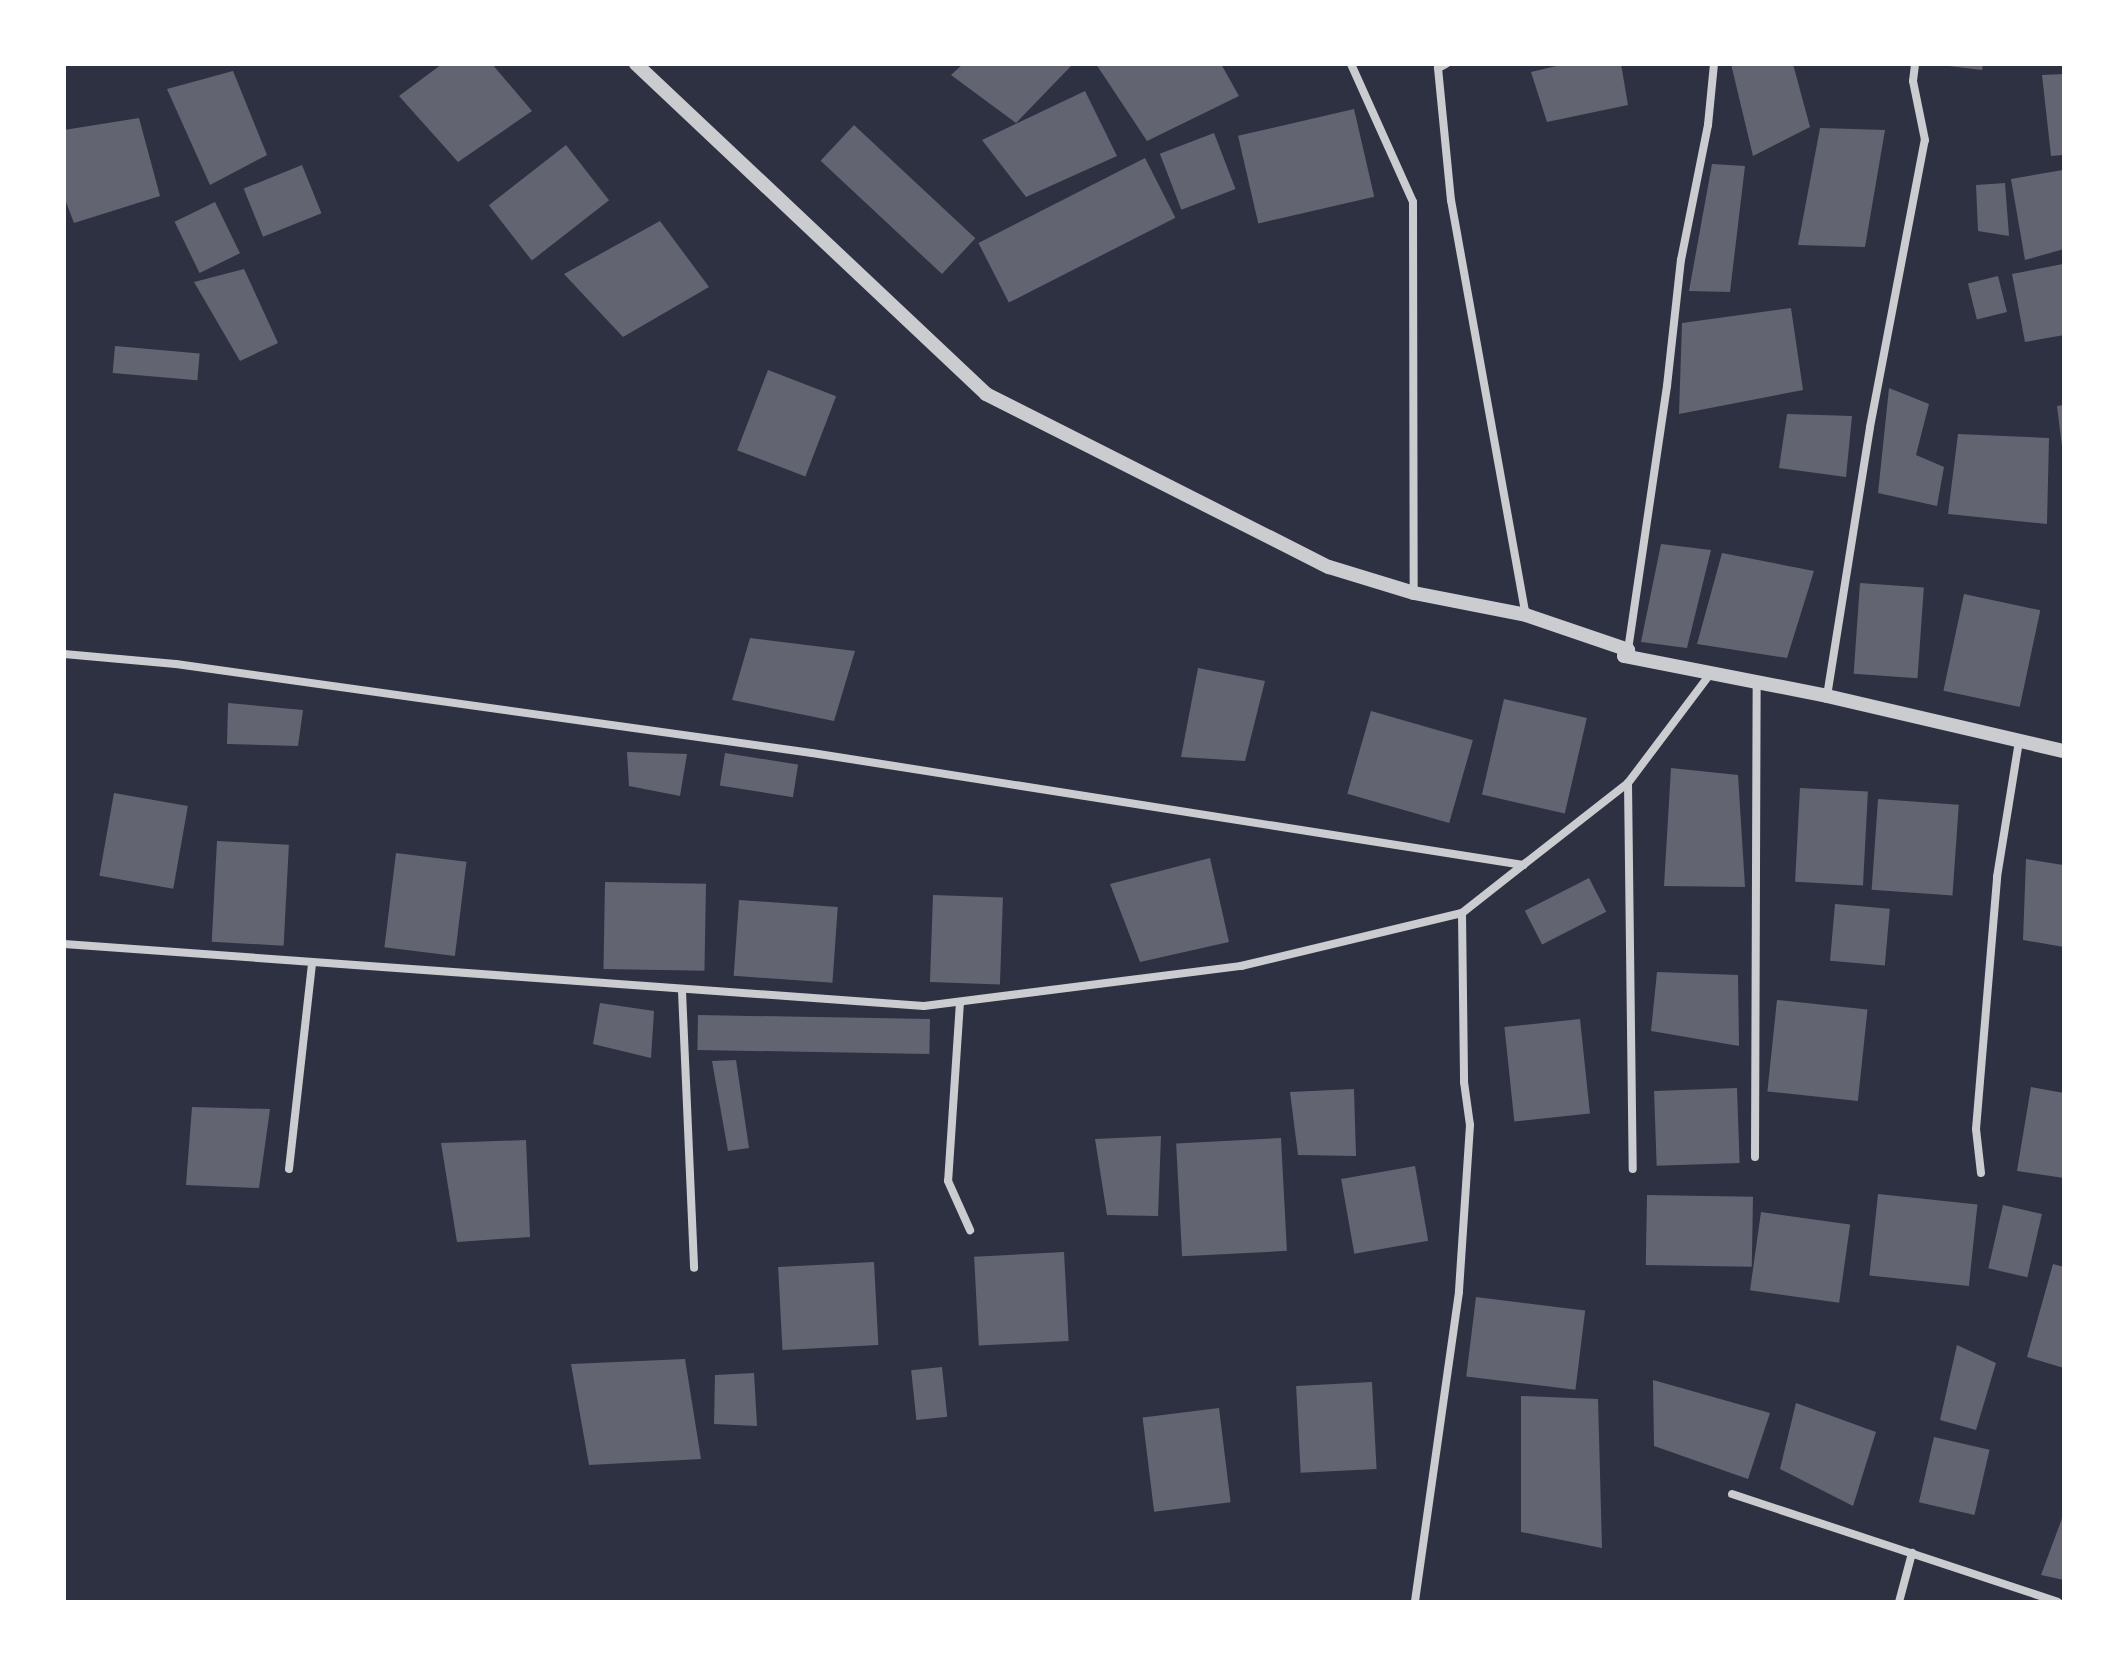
<!DOCTYPE html>
<style>
body{margin:0}
#map{position:relative;width:2128px;height:1666px;overflow:hidden;background:#2d3142;font-family:"Public Sans",sans-serif}
div>[style]{position:absolute}
.building>*{inset:0;background:#626471;transform-origin:0 0}
.minor>*{height:8px;margin:-4px;padding:0 4px;transform-origin:4px;border-radius:4px;background:#caccd0}
.tertiary>*{height:14px;margin:-7px;padding:0 7px;transform-origin:7px;border-radius:7px;background:#caccd0}
span{translate:-50% -50%;white-space:nowrap;text-align:center;line-height:1.15;-webkit-text-stroke:6px #fff;paint-order:stroke}
.frame{position:absolute;inset:0;border:66px solid #fff;pointer-events:none}
</style>
<div id="map">
<div class="building">
<div style="clip-path:polygon(442px 64px,492px 64px,532px 111px,458px 162px,399px 96px)"></div>
<div style="clip-path:polygon(963px 64px,1073px 64px,1016px 123px,951px 75px)"></div>
<div style="clip-path:polygon(1096px 64px,1221px 64px,1239px 96px,1147px 141px)"></div>
<div style="clip-path:polygon(1565px 64px,1621px 64px,1628px 105px,1547px 122px,1531px 72px)"></div>
<div style="clip-path:polygon(1731px 64px,1793px 64px,1810px 127px,1753px 156px)"></div>
<div style="clip-path:polygon(1932px 64px,1983px 64px,1982px 70px)"></div>
<div style="clip-path:polygon(233px 71px,267px 155px,210px 185px,167px 89px)"></div>
<div style="clip-path:polygon(2064px 74px,2064px 155px,2051px 156px,2042px 75px)"></div>
<div style="clip-path:polygon(1085px 91px,1117px 156px,1026px 197px,982px 140px)"></div>
<div style="left:1354px;top:109px;width:90px;height:119px;rotate:77deg"></div>
<div style="clip-path:polygon(139px 118px,160px 196px,74px 223px,64px 197px,64px 130px)"></div>
<div style="left:854px;top:125px;width:166px;height:49px;rotate:43deg"></div>
<div style="clip-path:polygon(1820px 128px,1885px 130px,1865px 247px,1798px 245px)"></div>
<div style="left:1214px;top:133px;width:60px;height:58px;rotate:69deg"></div>
<div style="left:566px;top:145px;width:70px;height:98px;rotate:52deg"></div>
<div style="left:1145px;top:158px;width:67px;height:187px;rotate:63deg"></div>
<div style="clip-path:polygon(1712px 164px,1745px 166px,1730px 292px,1689px 291px)"></div>
<div style="left:302px;top:165px;width:52px;height:63px;rotate:68deg"></div>
<div style="clip-path:polygon(2063px 170px,2064px 249px,2025px 260px,2011px 179px)"></div>
<div style="clip-path:polygon(2005px 183px,2009px 236px,1978px 231px,1976px 185px)"></div>
<div style="left:215px;top:202px;width:57px;height:45px;rotate:64deg"></div>
<div style="clip-path:polygon(660px 221px,709px 287px,623px 337px,564px 274px)"></div>
<div style="clip-path:polygon(2063px 264px,2064px 335px,2025px 342px,2012px 274px)"></div>
<div style="clip-path:polygon(244px 269px,278px 343px,240px 361px,194px 282px)"></div>
<div style="left:1998px;top:276px;width:37px;height:31px;rotate:76deg"></div>
<div style="clip-path:polygon(1791px 308px,1803px 390px,1679px 414px,1682px 323px)"></div>
<div style="left:115px;top:346px;width:85px;height:27px;rotate:5deg"></div>
<div style="left:768px;top:370px;width:73px;height:86px;rotate:21deg"></div>
<div style="clip-path:polygon(1889px 388px,1929px 404px,1916px 455px,1944px 467px,1937px 506px,1878px 493px)"></div>
<div style="clip-path:polygon(2064px 405px,2064px 446px,2062px 446px,2057px 406px)"></div>
<div style="clip-path:polygon(1787px 414px,1852px 416px,1846px 477px,1779px 468px)"></div>
<div style="clip-path:polygon(1958px 434px,2049px 438px,2047px 524px,1948px 514px)"></div>
<div style="clip-path:polygon(1661px 544px,1711px 550px,1687px 648px,1641px 642px)"></div>
<div style="clip-path:polygon(1722px 553px,1814px 571px,1787px 658px,1697px 644px)"></div>
<div style="left:1860px;top:583px;width:64px;height:91px;rotate:4deg"></div>
<div style="left:1964px;top:594px;width:78px;height:99px;rotate:12deg"></div>
<div style="clip-path:polygon(750px 638px,855px 651px,834px 721px,732px 700px)"></div>
<div style="clip-path:polygon(1198px 668px,1265px 681px,1245px 761px,1181px 757px)"></div>
<div style="left:1504px;top:699px;width:85px;height:98px;rotate:13deg"></div>
<div style="clip-path:polygon(228px 703px,303px 710px,298px 746px,227px 744px)"></div>
<div style="left:1371px;top:711px;width:106px;height:86px;rotate:16deg"></div>
<div style="clip-path:polygon(627px 752px,687px 754px,680px 796px,629px 786px)"></div>
<div style="left:725px;top:753px;width:74px;height:33px;rotate:9deg"></div>
<div style="clip-path:polygon(1671px 768px,1738px 775px,1745px 887px,1664px 886px)"></div>
<div style="left:1800px;top:788px;width:68px;height:94px;rotate:3deg"></div>
<div style="left:114px;top:793px;width:75px;height:84px;rotate:10deg"></div>
<div style="left:1878px;top:799px;width:81px;height:91px;rotate:4deg"></div>
<div style="left:217px;top:841px;width:72px;height:101px;rotate:3deg"></div>
<div style="left:396px;top:853px;width:71px;height:95px;rotate:7deg"></div>
<div style="clip-path:polygon(1210px 858px,1229px 942px,1140px 962px,1110px 884px)"></div>
<div style="clip-path:polygon(2026px 859px,2063px 865px,2064px 947px,2023px 940px)"></div>
<div style="left:1589px;top:878px;width:38px;height:72px;rotate:63deg"></div>
<div style="left:605px;top:882px;width:101px;height:87px;rotate:1deg"></div>
<div style="left:933px;top:895px;width:70px;height:87px;rotate:2deg"></div>
<div style="left:739px;top:900px;width:99px;height:76px;rotate:4deg"></div>
<div style="left:1835px;top:904px;width:55px;height:57px;rotate:5deg"></div>
<div style="clip-path:polygon(1657px 972px,1738px 975px,1739px 1046px,1651px 1031px)"></div>
<div style="left:1777px;top:1000px;width:91px;height:92px;rotate:6deg"></div>
<div style="clip-path:polygon(600px 1003px,654px 1011px,651px 1058px,593px 1044px)"></div>
<div style="left:698px;top:1015px;width:232px;height:35px;rotate:1deg"></div>
<div style="left:1580px;top:1019px;width:95px;height:76px;rotate:84deg"></div>
<div style="clip-path:polygon(736px 1060px,749px 1148px,728px 1151px,712px 1061px)"></div>
<div style="clip-path:polygon(2031px 1087px,2064px 1093px,2064px 1178px,2017px 1171px)"></div>
<div style="left:1737px;top:1088px;width:75px;height:83px;rotate:88deg"></div>
<div style="clip-path:polygon(1354px 1089px,1356px 1156px,1298px 1155px,1290px 1092px)"></div>
<div style="clip-path:polygon(192px 1107px,270px 1109px,259px 1188px,186px 1185px)"></div>
<div style="clip-path:polygon(1161px 1136px,1158px 1216px,1107px 1215px,1095px 1139px)"></div>
<div style="left:1281px;top:1138px;width:113px;height:105px;rotate:87deg"></div>
<div style="clip-path:polygon(526px 1140px,530px 1237px,457px 1242px,441px 1143px)"></div>
<div style="left:1415px;top:1166px;width:76px;height:75px;rotate:80deg"></div>
<div style="left:1878px;top:1194px;width:100px;height:82px;rotate:6deg"></div>
<div style="left:1647px;top:1195px;width:106px;height:70px;rotate:1deg"></div>
<div style="left:2003px;top:1205px;width:40px;height:65px;rotate:13deg"></div>
<div style="left:1761px;top:1212px;width:90px;height:79px;rotate:8deg"></div>
<div style="left:1064px;top:1252px;width:89px;height:90px;rotate:87deg"></div>
<div style="left:874px;top:1262px;width:83px;height:96px;rotate:87deg"></div>
<div style="clip-path:polygon(2053px 1264px,2064px 1267px,2064px 1368px,2027px 1357px)"></div>
<div style="left:1476px;top:1297px;width:110px;height:80px;rotate:7deg"></div>
<div style="clip-path:polygon(1957px 1345px,1996px 1363px,1976px 1430px,1940px 1420px)"></div>
<div style="clip-path:polygon(685px 1359px,701px 1459px,589px 1465px,571px 1364px)"></div>
<div style="left:942px;top:1367px;width:50px;height:31px;rotate:84deg"></div>
<div style="clip-path:polygon(754px 1373px,757px 1426px,714px 1424px,715px 1375px)"></div>
<div style="clip-path:polygon(1653px 1380px,1770px 1413px,1748px 1479px,1654px 1446px)"></div>
<div style="left:1372px;top:1382px;width:87px;height:76px;rotate:87deg"></div>
<div style="clip-path:polygon(1521px 1396px,1598px 1399px,1602px 1548px,1521px 1532px)"></div>
<div style="clip-path:polygon(1796px 1403px,1876px 1432px,1853px 1506px,1780px 1469px)"></div>
<div style="left:1219px;top:1408px;width:95px;height:77px;rotate:83deg"></div>
<div style="left:1934px;top:1437px;width:57px;height:67px;rotate:13deg"></div>
<div style="clip-path:polygon(2064px 1513px,2064px 1580px,2041px 1575px)"></div>
</div>
<div class="minor">
<div style="left:1351px;top:64px;width:151px;rotate:65.8deg"></div>
<div style="left:1413px;top:202px;width:391px;rotate:89.9deg"></div>
<div style="left:1446px;top:64px;width:9px;rotate:153deg"></div>
<div style="left:1438px;top:68px;width:133px;rotate:84.4deg"></div>
<div style="left:1451px;top:200px;width:422px;rotate:79.8deg"></div>
<div style="left:1628px;top:650px;width:267px;rotate:-81.6deg"></div>
<div style="left:1667px;top:386px;width:127px;rotate:-83.7deg"></div>
<div style="left:1681px;top:260px;width:138px;rotate:-78.7deg"></div>
<div style="left:1708px;top:125px;width:61px;rotate:-84.4deg"></div>
<div style="left:64px;top:654px;width:112px;rotate:5.1deg"></div>
<div style="left:176px;top:664px;width:642px;rotate:7.97deg"></div>
<div style="left:812px;top:753px;width:720px;rotate:8.95deg"></div>
<div style="left:1523px;top:865px;width:133px;rotate:-38deg"></div>
<div style="left:1628px;top:783px;width:136px;rotate:-53deg"></div>
<div style="left:1827px;top:696px;width:272px;rotate:-80.9deg"></div>
<div style="left:1870px;top:427px;width:292px;rotate:-79.2deg"></div>
<div style="left:1925px;top:140px;width:60px;rotate:-101.5deg"></div>
<div style="left:1913px;top:81px;width:17px;rotate:-83deg"></div>
<div style="left:1628px;top:783px;width:386px;rotate:89.3deg"></div>
<div style="left:1462px;top:913px;width:78px;rotate:-38.2deg"></div>
<div style="left:64px;top:944px;width:862px;rotate:4.12deg"></div>
<div style="left:924px;top:1006px;width:320px;rotate:-7.2deg"></div>
<div style="left:1241px;top:966px;width:227px;rotate:-13.5deg"></div>
<div style="left:1462px;top:913px;width:169px;rotate:89.3deg"></div>
<div style="left:1464px;top:1082px;width:43px;rotate:82.1deg"></div>
<div style="left:1470px;top:1125px;width:167px;rotate:93.8deg"></div>
<div style="left:1459px;top:1292px;width:313px;rotate:98.1deg"></div>
<div style="left:682px;top:991px;width:277px;rotate:87.5deg"></div>
<div style="left:960px;top:1002px;width:179px;rotate:93.8deg"></div>
<div style="left:948px;top:1181px;width:54px;rotate:65.8deg"></div>
<div style="left:1755px;top:1157px;width:473px;rotate:-89.8deg"></div>
<div style="left:289px;top:1169px;width:207px;rotate:-83.6deg"></div>
<div style="left:1981px;top:1173px;width:44px;rotate:-96.5deg"></div>
<div style="left:1976px;top:1129px;width:253px;rotate:-85.2deg"></div>
<div style="left:1997px;top:877px;width:138px;rotate:-80.8deg"></div>
<div style="left:1732px;top:1494px;width:343px;rotate:18.3deg"></div>
<div style="left:1899px;top:1602px;width:51px;rotate:-75.1deg"></div>
</div>
<div class="tertiary">
<div style="left:636px;top:64px;width:481px;rotate:43.3deg"></div>
<div style="left:986px;top:394px;width:384px;rotate:26.8deg"></div>
<div style="left:1329px;top:567px;width:89px;rotate:17deg"></div>
<div style="left:1414px;top:593px;width:114px;rotate:11.1deg"></div>
<div style="left:1526px;top:615px;width:108px;rotate:18.9deg"></div>
<div style="left:1628px;top:650px;width:7px;rotate:124deg"></div>
<div style="left:1624px;top:656px;width:207px;rotate:11.1deg"></div>
<div style="left:1827px;top:696px;width:243px;rotate:13.1deg"></div>
</div>
<div class="frame"></div>
</div>
